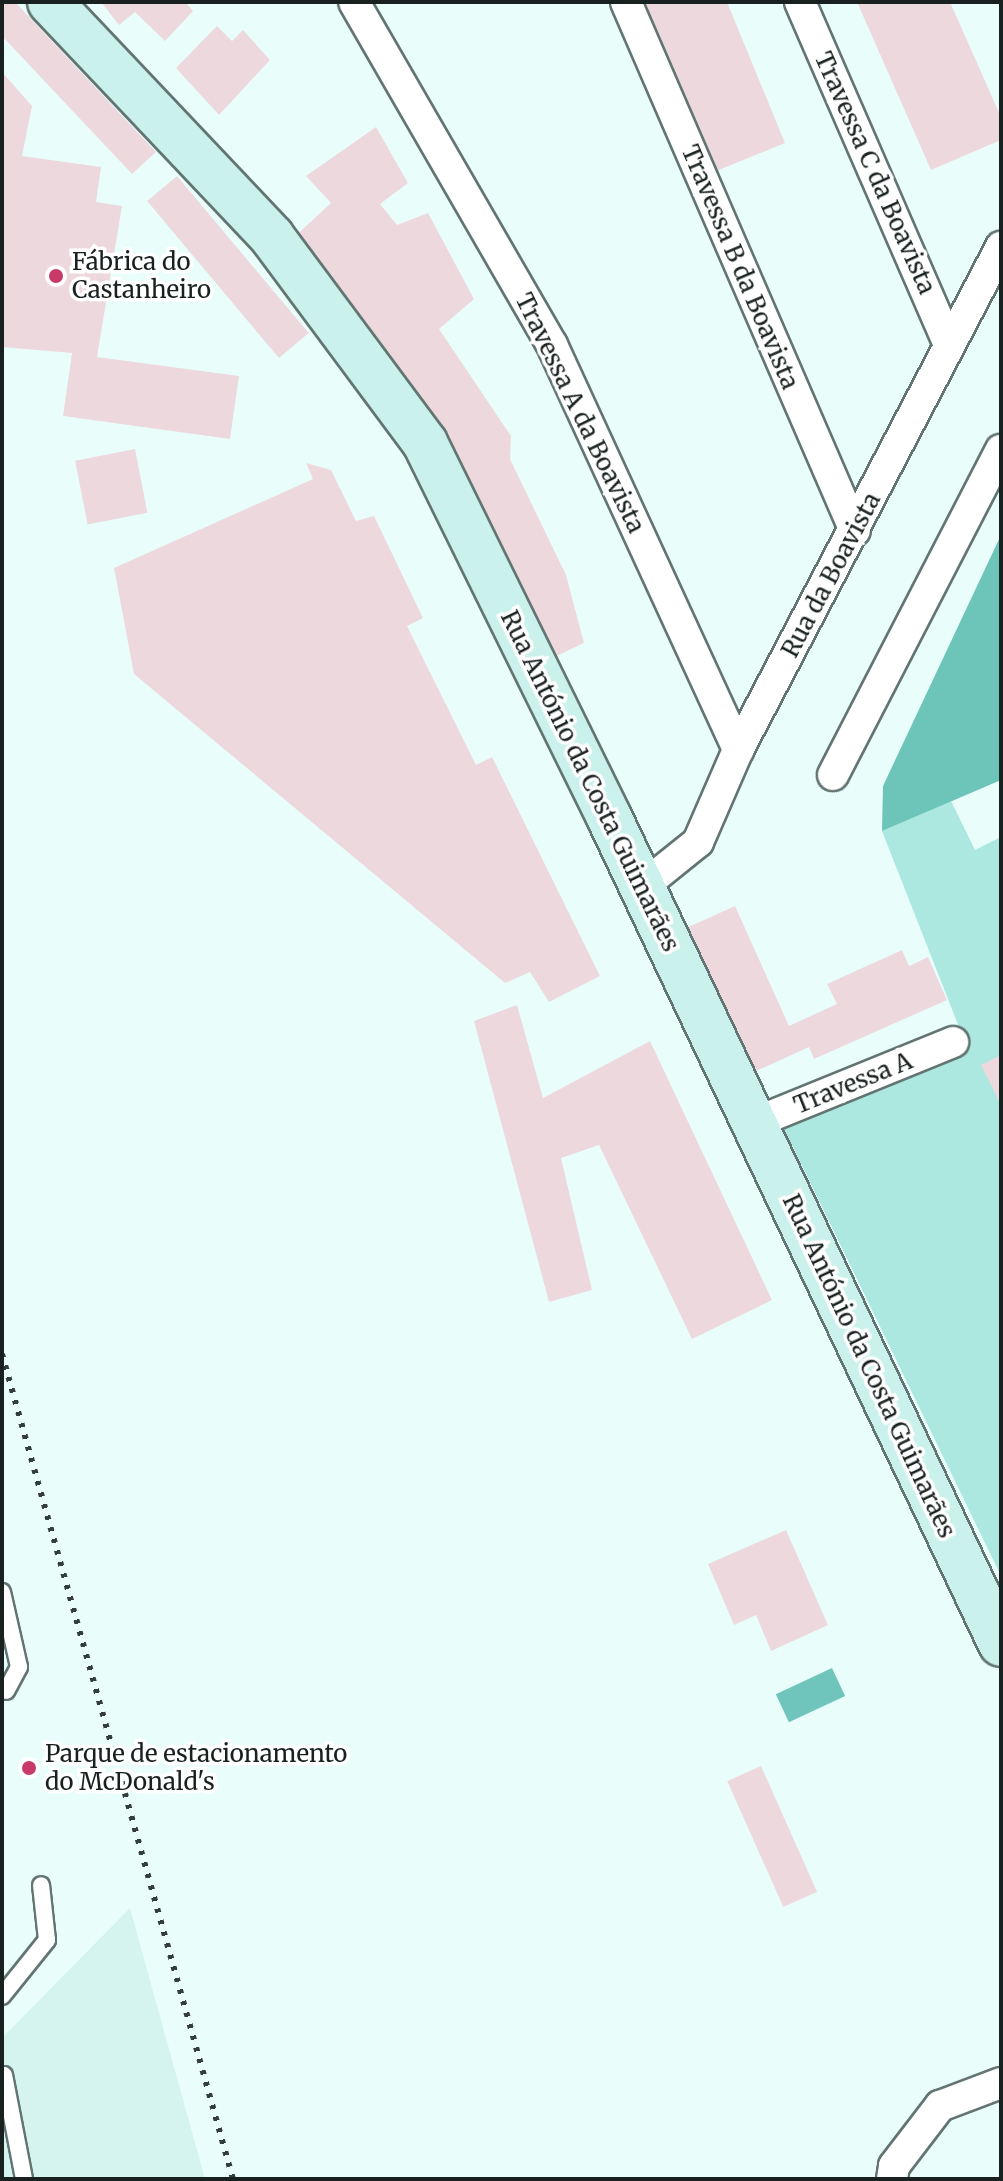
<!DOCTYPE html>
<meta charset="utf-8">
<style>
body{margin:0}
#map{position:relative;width:1003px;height:2181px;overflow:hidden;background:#e9fefb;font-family:Merriweather,serif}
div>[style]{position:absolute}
.built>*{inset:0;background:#d5f4f0}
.green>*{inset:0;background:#ace8e0}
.forest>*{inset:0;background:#6dc4b9}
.water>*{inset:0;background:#6fc5bb;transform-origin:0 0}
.building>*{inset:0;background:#edd9dd;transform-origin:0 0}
.roads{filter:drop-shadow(2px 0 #627572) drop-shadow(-2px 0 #627572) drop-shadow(0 2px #627572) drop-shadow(0 -2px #627572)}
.lane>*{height:16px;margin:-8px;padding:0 8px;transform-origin:8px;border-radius:8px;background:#fff}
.street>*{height:30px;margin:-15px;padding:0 15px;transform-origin:15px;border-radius:15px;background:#fff}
.secondary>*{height:44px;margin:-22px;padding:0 22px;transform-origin:22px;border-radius:22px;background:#caf1ec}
.rail>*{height:6px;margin-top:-3px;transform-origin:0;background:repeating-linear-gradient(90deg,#333d3b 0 4px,transparent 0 12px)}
.dots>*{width:22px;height:22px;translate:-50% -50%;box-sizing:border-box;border:4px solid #fff;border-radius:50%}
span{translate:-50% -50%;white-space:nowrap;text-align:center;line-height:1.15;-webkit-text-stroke:7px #fff;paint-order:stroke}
.street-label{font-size:24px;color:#192120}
.poi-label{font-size:24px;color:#192120}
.left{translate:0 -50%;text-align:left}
.frame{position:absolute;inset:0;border:4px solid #192120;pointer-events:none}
</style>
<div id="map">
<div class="built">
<div style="clip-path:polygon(130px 1908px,205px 2179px,2px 2179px,2px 2038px)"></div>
</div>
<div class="green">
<div style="clip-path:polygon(951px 801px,975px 850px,1001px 837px,1001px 1576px,774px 1108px,959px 1027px,882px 831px)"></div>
</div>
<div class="forest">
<div style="clip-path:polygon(1001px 535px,1001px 780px,882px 831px,883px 786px)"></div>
</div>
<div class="water">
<div style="left:832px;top:1668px;width:31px;height:62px;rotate:65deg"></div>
</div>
<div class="building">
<div style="clip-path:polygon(2px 2px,15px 2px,156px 152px,132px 174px,2px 36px)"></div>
<div style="clip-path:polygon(101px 2px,185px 2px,193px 11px,165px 41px,135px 12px,119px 25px)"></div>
<div style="clip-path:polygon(637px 2px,727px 2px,785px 143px,709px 174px)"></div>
<div style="clip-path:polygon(857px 2px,950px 2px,1001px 117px,1001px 140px,931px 170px)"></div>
<div style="clip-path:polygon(217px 26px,232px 41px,243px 30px,270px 60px,219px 115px,176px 68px)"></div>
<div style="clip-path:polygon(2px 72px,32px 106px,22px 156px,101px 167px,96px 202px,122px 206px,97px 357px,239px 376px,230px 439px,63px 416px,72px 353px,2px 347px)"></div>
<div style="clip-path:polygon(376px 127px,408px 183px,380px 204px,397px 225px,428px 213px,474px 299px,439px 329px,511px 436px,510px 459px,566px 575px,584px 643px,548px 660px,529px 625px,536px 618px,461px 482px,292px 239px,331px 203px,306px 176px)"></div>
<div style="left:177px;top:176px;width:205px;height:39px;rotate:50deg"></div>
<div style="left:135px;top:449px;width:65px;height:61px;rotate:79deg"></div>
<div style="clip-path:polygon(306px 463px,331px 470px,356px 521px,374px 516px,423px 618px,407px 626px,476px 765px,492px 757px,600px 976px,549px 1002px,530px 972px,505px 983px,134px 674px,114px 568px,313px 479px)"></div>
<div style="clip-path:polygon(735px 906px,789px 1026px,837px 1004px,827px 984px,902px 950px,909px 966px,928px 957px,947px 1000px,814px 1059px,809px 1047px,750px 1074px,684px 929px)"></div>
<div style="clip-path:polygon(517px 1005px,543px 1098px,650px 1041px,772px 1300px,692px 1339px,599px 1145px,561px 1158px,592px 1290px,549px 1302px,474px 1021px)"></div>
<div style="clip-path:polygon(1001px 1055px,1001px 1105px,981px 1065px)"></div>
<div style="clip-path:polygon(786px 1530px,828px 1625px,771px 1651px,756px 1615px,734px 1625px,708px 1564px)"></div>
<div style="left:761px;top:1766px;width:138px;height:37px;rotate:66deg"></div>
</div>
<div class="roads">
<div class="lane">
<div style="left:2px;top:1592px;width:77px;rotate:77.2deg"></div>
<div style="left:19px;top:1667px;width:27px;rotate:118deg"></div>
<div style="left:2px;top:1996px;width:72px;rotate:-51.2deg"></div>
<div style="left:47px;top:1940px;width:55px;rotate:-96.2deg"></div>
<div style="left:4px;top:2075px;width:106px;rotate:79.1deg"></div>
</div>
<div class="street">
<div style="left:354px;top:2px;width:396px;rotate:60deg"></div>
<div style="left:552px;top:345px;width:446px;rotate:65.3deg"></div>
<div style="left:626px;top:2px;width:576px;rotate:66.59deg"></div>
<div style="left:800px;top:2px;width:373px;rotate:66.5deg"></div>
<div style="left:833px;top:775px;width:366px;rotate:-62.7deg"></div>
<div style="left:642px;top:887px;width:72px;rotate:-38.8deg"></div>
<div style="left:698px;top:842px;width:100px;rotate:-66.5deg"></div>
<div style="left:738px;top:750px;width:568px;rotate:-62.4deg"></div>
<div style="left:754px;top:1123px;width:215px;rotate:-22.1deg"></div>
<div style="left:892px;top:2179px;width:13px;rotate:-81deg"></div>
<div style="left:894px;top:2166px;width:76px;rotate:-52.5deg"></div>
<div style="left:940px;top:2106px;width:65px;rotate:-20.7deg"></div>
</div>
<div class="secondary">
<div style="left:50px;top:2px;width:323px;rotate:46.6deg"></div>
<div style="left:272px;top:237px;width:257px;rotate:53.4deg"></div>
<div style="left:425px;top:443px;width:417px;rotate:63.8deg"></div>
<div style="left:609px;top:817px;width:915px;rotate:64.64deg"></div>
</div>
</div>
<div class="rail">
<div style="left:2px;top:1354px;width:857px;rotate:74.36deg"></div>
</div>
<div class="dots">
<div style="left:56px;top:276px;background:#c73a69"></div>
<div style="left:29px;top:1768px;background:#c73a69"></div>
</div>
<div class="street-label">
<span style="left:875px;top:173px;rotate:66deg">Travessa C da Boavista</span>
<span style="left:740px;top:267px;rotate:67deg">Travessa B da Boavista</span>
<span style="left:580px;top:413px;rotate:64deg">Travessa A da Boavista</span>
<span style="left:831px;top:575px;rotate:-62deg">Rua da Boavista</span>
<span style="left:590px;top:781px;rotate:64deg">Rua António da Costa Guimarães</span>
<span style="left:853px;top:1083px;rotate:-22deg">Travessa A</span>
<span style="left:869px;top:1366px;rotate:65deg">Rua António da Costa Guimarães</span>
</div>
<div class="poi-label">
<span class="left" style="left:72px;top:276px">Fábrica do<br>Castanheiro</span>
<span class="left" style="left:45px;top:1768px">Parque de estacionamento<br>do McDonald's</span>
</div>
<div class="frame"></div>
</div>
